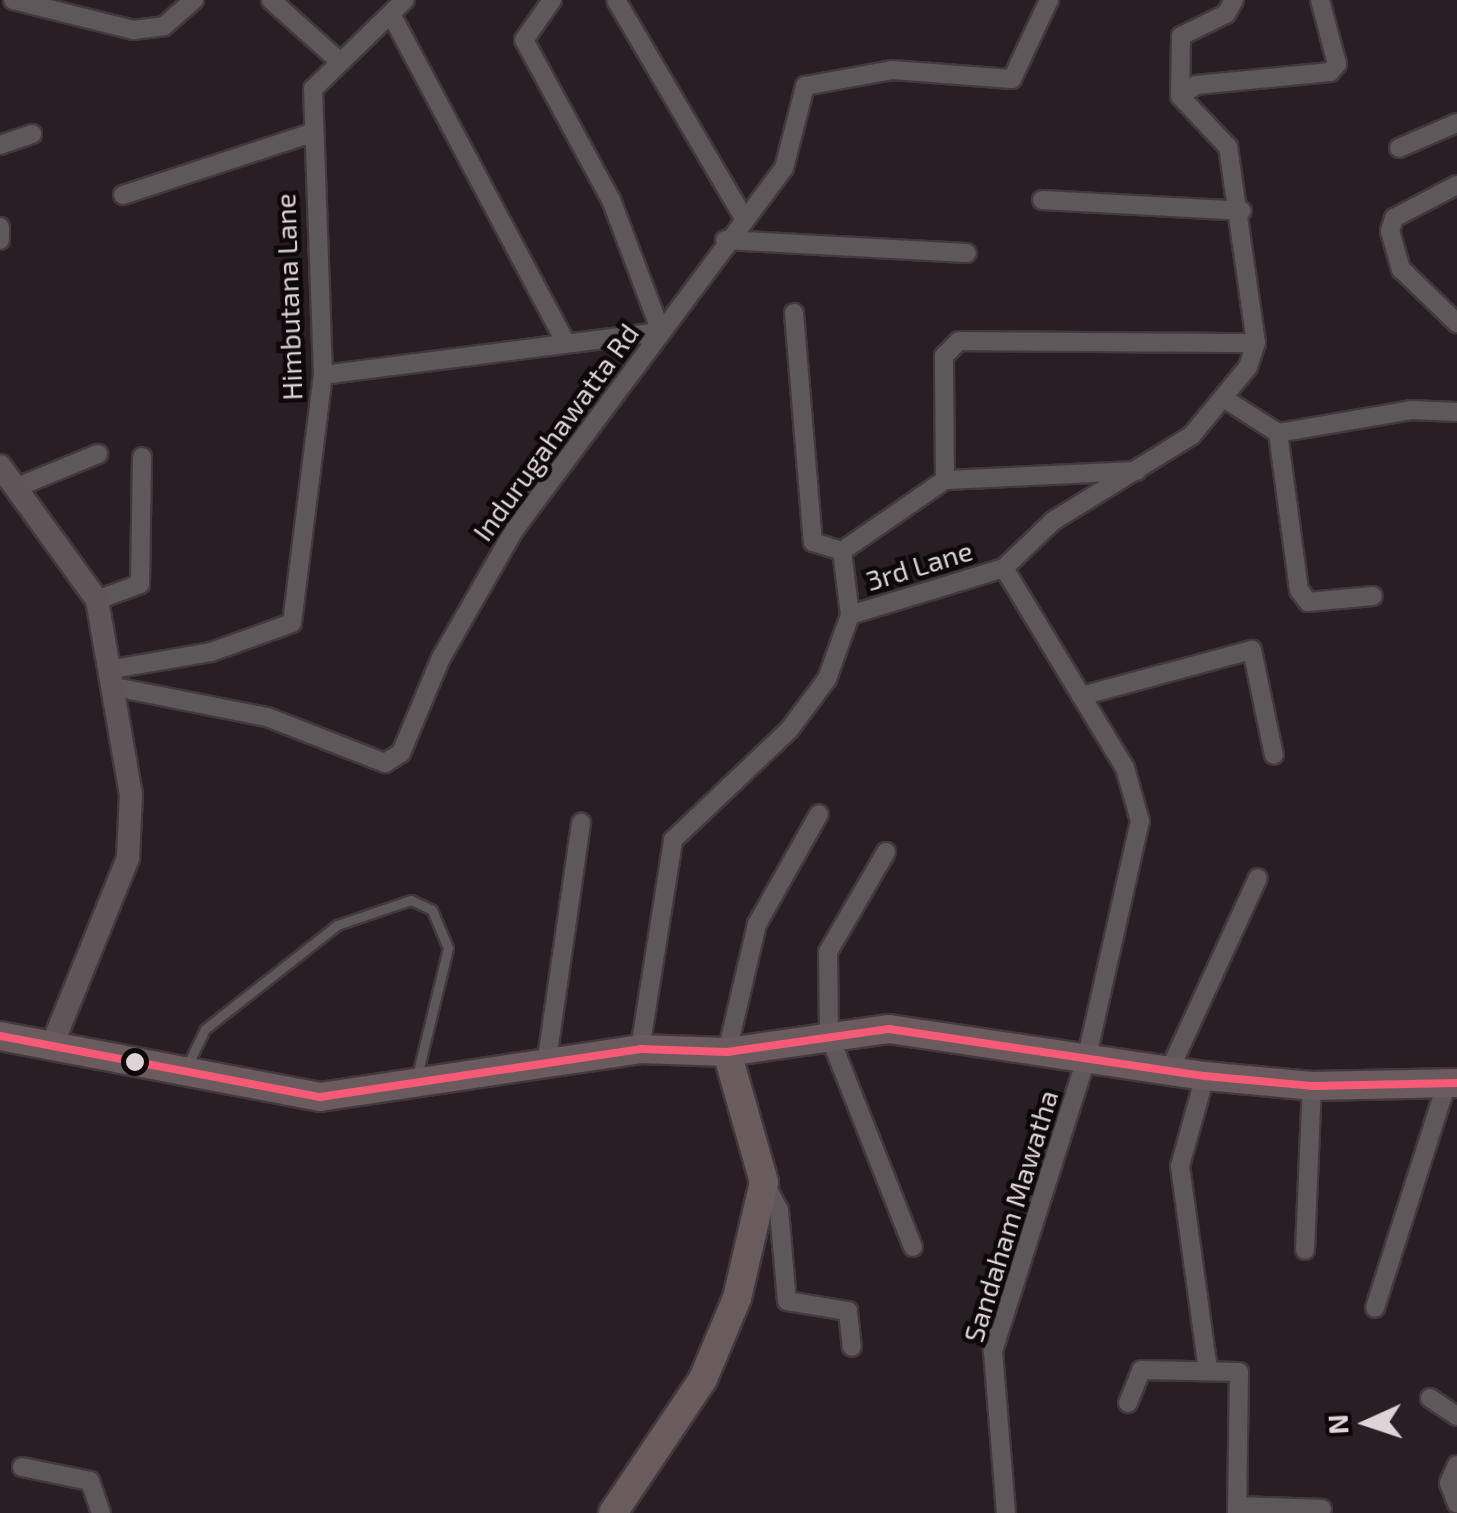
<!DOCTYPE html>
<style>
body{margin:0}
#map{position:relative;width:1457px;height:1513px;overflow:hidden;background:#281e23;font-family:"Exo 2",sans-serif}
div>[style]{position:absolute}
.roads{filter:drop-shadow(2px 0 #41393d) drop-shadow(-2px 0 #41393d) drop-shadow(0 2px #41393d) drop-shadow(0 -2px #41393d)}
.lane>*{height:9px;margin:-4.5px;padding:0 4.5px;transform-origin:4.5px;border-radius:4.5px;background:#5f585a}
.street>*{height:18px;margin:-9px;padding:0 9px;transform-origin:9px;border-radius:9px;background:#5f585a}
.secondary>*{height:22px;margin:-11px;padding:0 11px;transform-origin:11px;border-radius:11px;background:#605559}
.primary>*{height:28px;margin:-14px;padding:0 14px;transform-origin:14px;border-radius:14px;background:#695b5e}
.bus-1>*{height:8px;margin:-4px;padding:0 4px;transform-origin:4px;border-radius:4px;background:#f75a77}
.dots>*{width:28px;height:28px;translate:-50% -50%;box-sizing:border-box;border:5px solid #0f080b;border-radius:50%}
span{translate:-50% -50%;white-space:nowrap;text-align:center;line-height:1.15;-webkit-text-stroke:9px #0f080b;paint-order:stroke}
.street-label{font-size:28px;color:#ded3d7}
.north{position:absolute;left:1317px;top:1373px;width:100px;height:100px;-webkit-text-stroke:8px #0f080b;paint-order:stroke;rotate:267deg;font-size:28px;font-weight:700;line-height:40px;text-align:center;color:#ded3d7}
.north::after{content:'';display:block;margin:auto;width:35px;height:45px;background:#ded3d7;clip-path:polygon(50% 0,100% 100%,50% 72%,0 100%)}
</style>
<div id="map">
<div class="roads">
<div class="lane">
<div style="left:186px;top:1068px;width:43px;rotate:-64deg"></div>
<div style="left:205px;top:1029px;width:168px;rotate:-38.2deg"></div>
<div style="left:337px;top:925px;width:78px;rotate:-18.7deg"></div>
<div style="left:411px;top:900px;width:23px;rotate:25deg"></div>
<div style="left:432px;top:910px;width:41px;rotate:67.2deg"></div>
<div style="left:448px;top:948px;width:132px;rotate:103.6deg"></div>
</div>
<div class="street">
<div style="left:13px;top:0;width:124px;rotate:14deg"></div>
<div style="left:133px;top:30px;width:31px;rotate:-7deg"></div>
<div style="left:164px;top:26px;width:40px;rotate:-41deg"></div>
<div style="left:271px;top:0;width:91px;rotate:41.9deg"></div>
<div style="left:616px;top:0;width:255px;rotate:59.6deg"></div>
<div style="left:391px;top:14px;width:369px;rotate:62deg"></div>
<div style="left:1180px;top:96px;width:60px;rotate:-89deg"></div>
<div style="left:1181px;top:36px;width:50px;rotate:-26.1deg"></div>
<div style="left:1226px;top:14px;width:16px;rotate:-60deg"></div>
<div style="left:0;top:145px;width:34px;rotate:-19deg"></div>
<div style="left:1399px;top:148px;width:63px;rotate:-23.3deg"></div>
<div style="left:1457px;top:185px;width:71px;rotate:152.4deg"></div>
<div style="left:1394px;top:218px;width:14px;rotate:107deg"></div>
<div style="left:1390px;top:231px;width:40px;rotate:74deg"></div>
<div style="left:1401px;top:269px;width:78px;rotate:44deg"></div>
<div style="left:123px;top:195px;width:195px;rotate:-18.2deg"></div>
<div style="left:1042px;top:200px;width:200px;rotate:3.1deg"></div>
<div style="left:0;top:227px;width:13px;rotate:90deg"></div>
<div style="left:725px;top:240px;width:242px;rotate:3.1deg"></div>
<div style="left:794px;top:313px;width:230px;rotate:85.3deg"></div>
<div style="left:813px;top:542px;width:30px;rotate:17deg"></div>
<div style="left:323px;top:375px;width:341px;rotate:-7.3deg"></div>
<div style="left:661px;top:332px;width:141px;rotate:-110.7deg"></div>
<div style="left:611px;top:200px;width:182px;rotate:-118.5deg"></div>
<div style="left:524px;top:40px;width:49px;rotate:-55deg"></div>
<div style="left:1228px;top:401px;width:59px;rotate:32.6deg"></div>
<div style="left:1278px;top:433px;width:135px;rotate:-9.8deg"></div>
<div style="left:1411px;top:410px;width:46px;rotate:2.5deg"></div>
<div style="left:1278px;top:433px;width:158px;rotate:82.4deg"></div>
<div style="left:1299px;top:590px;width:15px;rotate:53deg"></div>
<div style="left:1308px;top:602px;width:65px;rotate:-5.3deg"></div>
<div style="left:945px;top:480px;width:124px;rotate:-90.5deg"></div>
<div style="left:944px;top:356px;width:21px;rotate:-45deg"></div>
<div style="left:959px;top:341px;width:297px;rotate:0.4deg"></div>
<div style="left:15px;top:488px;width:90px;rotate:-22.3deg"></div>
<div style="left:97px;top:600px;width:46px;rotate:-20.4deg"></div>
<div style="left:140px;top:584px;width:127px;rotate:-89.1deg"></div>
<div style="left:850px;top:615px;width:161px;rotate:-17deg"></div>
<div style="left:113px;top:669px;width:99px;rotate:-9.8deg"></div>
<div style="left:211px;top:652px;width:86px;rotate:-19.7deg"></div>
<div style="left:292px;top:623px;width:250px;rotate:-82.9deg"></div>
<div style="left:323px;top:375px;width:286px;rotate:-92deg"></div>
<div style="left:313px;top:89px;width:128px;rotate:-44.1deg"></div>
<div style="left:115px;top:687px;width:155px;rotate:11.2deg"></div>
<div style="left:267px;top:717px;width:127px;rotate:21.3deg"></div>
<div style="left:385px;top:763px;width:19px;rotate:-32deg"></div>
<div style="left:401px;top:753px;width:103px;rotate:-67.2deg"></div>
<div style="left:441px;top:658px;width:149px;rotate:-60.2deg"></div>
<div style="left:515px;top:529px;width:450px;rotate:-53.3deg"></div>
<div style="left:784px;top:168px;width:85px;rotate:-75.6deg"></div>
<div style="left:805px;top:86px;width:88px;rotate:-10.4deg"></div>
<div style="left:892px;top:70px;width:120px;rotate:4.3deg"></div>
<div style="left:1012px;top:79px;width:87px;rotate:-64.9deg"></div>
<div style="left:1081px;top:696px;width:177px;rotate:-15.1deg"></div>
<div style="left:1252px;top:650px;width:107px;rotate:78.2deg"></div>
<div style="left:886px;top:852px;width:116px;rotate:120.1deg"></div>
<div style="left:828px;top:952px;width:83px;rotate:89.3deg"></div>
<div style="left:829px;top:1035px;width:228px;rotate:68.4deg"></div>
<div style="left:640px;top:1049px;width:212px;rotate:-81deg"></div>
<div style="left:673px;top:840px;width:160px;rotate:-43.5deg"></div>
<div style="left:789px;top:730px;width:64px;rotate:-53.3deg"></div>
<div style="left:827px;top:679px;width:68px;rotate:-70.2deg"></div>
<div style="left:850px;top:615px;width:64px;rotate:-97.1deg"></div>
<div style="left:842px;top:551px;width:125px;rotate:-34.6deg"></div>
<div style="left:945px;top:480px;width:192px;rotate:-2.7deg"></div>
<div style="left:727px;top:1052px;width:131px;rotate:-76.8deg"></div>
<div style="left:757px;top:924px;width:126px;rotate:-60.6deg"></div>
<div style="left:546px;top:1066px;width:246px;rotate:-81.8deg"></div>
<div style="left:1170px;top:1069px;width:210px;rotate:-65.3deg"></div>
<div style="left:1205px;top:1076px;width:93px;rotate:105.5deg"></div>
<div style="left:1180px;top:1166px;width:206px;rotate:82.2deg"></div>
<div style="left:764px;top:1182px;width:32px;rotate:62deg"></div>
<div style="left:779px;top:1210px;width:91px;rotate:85deg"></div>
<div style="left:787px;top:1301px;width:62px;rotate:9.3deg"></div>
<div style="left:848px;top:1311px;width:36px;rotate:84deg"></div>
<div style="left:1305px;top:1250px;width:164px;rotate:-87.6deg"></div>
<div style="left:1375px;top:1308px;width:236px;rotate:-72.3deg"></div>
<div style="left:1430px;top:1398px;width:32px;rotate:34deg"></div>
<div style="left:1128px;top:1403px;width:35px;rotate:-68deg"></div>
<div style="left:1141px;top:1370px;width:98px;rotate:1.2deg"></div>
<div style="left:1239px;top:1372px;width:141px;rotate:90.8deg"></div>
<div style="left:1457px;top:1465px;width:20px;rotate:114deg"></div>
<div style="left:1449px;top:1483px;width:22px;rotate:69deg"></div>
<div style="left:22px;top:1467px;width:69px;rotate:11.6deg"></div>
<div style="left:90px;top:1481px;width:34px;rotate:71deg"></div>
<div style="left:1238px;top:1506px;width:84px;rotate:2deg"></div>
<div style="left:1006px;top:1513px;width:163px;rotate:-94.6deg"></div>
<div style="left:993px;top:1351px;width:310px;rotate:-72.3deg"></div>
<div style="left:1087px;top:1056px;width:241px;rotate:-77.3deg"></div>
<div style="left:1140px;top:821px;width:55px;rotate:-105.8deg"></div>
<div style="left:1125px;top:768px;width:234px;rotate:-121.2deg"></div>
<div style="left:1004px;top:568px;width:68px;rotate:-43.8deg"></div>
<div style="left:1053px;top:521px;width:163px;rotate:-31.7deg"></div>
<div style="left:1192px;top:435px;width:88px;rotate:-50.5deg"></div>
<div style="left:1248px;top:367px;width:25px;rotate:-72deg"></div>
<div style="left:1256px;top:343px;width:198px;rotate:-98.1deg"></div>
<div style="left:1228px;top:147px;width:70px;rotate:-133.3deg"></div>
<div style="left:1180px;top:96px;width:19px;rotate:-35deg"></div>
<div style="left:1196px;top:85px;width:135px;rotate:-5.5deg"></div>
<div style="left:1330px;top:72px;width:11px;rotate:-49deg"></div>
<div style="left:1337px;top:64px;width:66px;rotate:-104.9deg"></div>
</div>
<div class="secondary">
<div style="left:0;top:466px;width:165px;rotate:54.1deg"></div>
<div style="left:97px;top:600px;width:197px;rotate:80.1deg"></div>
<div style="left:131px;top:794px;width:64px;rotate:92.7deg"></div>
<div style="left:128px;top:858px;width:202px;rotate:112.1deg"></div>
</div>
<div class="primary">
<div style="left:0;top:1036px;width:326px;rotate:10.8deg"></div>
<div style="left:320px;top:1097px;width:324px;rotate:-8.5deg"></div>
<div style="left:640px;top:1049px;width:87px;rotate:2deg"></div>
<div style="left:727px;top:1052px;width:164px;rotate:-8.1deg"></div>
<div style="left:889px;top:1029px;width:319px;rotate:8.5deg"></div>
<div style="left:1205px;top:1076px;width:107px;rotate:5.3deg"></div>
<div style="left:1312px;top:1086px;width:145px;rotate:-1.2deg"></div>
<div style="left:613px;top:1513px;width:161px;rotate:-56.1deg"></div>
<div style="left:703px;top:1379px;width:88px;rotate:-67.2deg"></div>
<div style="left:737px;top:1298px;width:119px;rotate:-76.9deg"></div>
<div style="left:764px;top:1182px;width:135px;rotate:-105.9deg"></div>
</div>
</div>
<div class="bus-1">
<div style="left:0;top:1036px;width:326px;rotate:10.8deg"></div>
<div style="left:320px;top:1097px;width:324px;rotate:-8.5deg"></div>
<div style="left:640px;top:1049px;width:87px;rotate:2deg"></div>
<div style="left:727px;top:1052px;width:164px;rotate:-8.1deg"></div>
<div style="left:889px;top:1029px;width:319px;rotate:8.5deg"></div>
<div style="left:1205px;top:1076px;width:107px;rotate:5.3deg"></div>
<div style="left:1312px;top:1086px;width:145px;rotate:-1.2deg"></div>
</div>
<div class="dots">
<div style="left:135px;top:1062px;background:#ded3d7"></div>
</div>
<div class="street-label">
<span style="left:288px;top:297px;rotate:-92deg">Himbutana Lane</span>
<span style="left:555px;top:432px;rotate:-54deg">Indurugahawatta Rd</span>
<span style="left:919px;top:565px;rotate:-17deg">3rd Lane</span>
<span style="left:1010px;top:1216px;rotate:-73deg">Sandaham Mawatha</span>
</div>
<div class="north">N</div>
</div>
